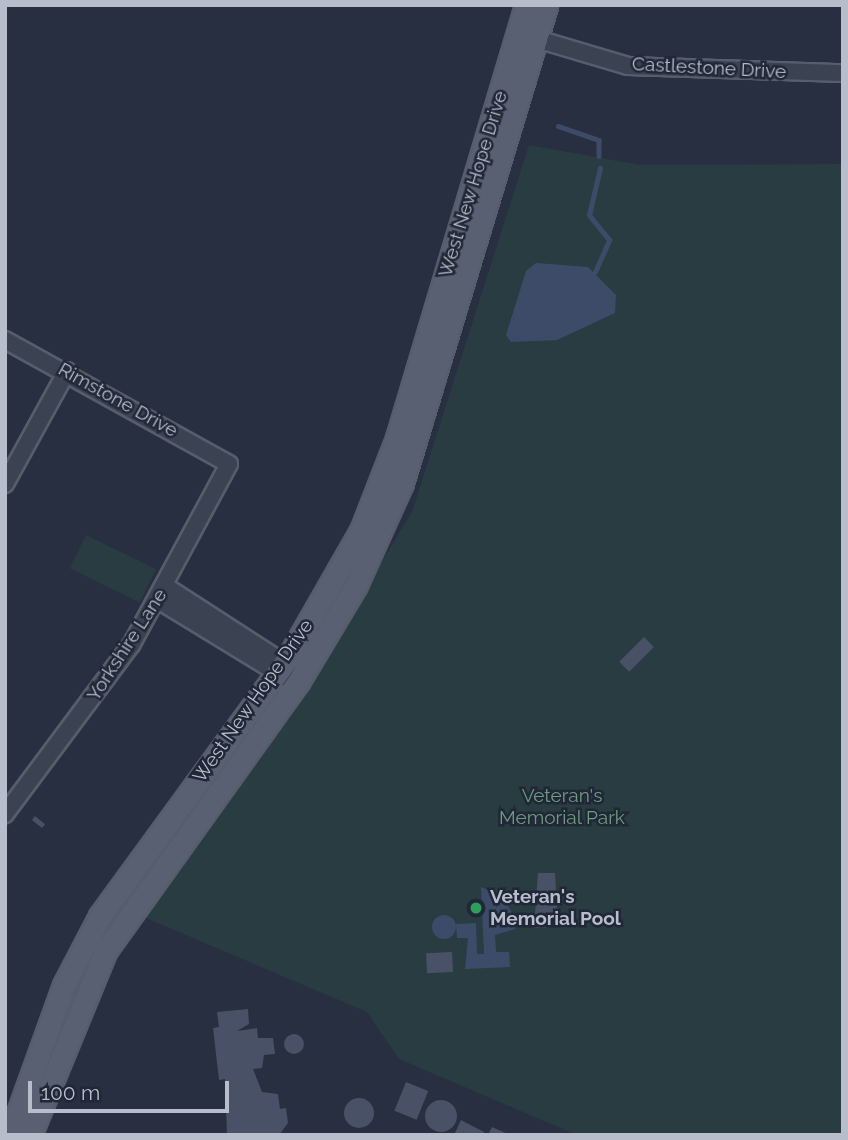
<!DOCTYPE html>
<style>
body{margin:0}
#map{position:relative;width:848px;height:1140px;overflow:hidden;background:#272f41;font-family:Raleway,sans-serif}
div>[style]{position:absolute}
.green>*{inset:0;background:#293c42;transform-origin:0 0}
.water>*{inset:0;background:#3d4b69}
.round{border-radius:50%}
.stream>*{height:4.5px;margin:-2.25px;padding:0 2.25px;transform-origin:2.25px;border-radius:2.25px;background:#3d4b69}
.building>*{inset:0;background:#485165;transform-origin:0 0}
.roads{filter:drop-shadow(2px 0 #565d6b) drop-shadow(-2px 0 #565d6b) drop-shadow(0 2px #565d6b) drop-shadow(0 -2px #565d6b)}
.minor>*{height:16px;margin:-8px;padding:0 8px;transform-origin:8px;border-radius:8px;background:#3b4251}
.major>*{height:21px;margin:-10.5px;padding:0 10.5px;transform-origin:10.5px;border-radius:10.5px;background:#596071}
.dots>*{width:19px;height:19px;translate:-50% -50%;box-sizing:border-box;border:4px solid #202736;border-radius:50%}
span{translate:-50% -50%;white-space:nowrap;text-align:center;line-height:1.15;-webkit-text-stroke:5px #202736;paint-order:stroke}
.street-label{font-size:19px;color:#b8bdcb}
.park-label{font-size:19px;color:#709b7f}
.poi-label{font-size:19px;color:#b8bdcb;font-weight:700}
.left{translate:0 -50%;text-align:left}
.frame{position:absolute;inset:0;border:7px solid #b8bdcb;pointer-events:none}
.scale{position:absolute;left:28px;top:1081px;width:201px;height:32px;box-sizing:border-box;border:4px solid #b8bdcb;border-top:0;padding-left:9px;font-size:21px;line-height:24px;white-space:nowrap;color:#b8bdcb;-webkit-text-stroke:5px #202736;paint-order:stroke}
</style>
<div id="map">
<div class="green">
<div style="clip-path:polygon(529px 145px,640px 165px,843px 164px,843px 1135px,577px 1135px,399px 1059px,367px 1012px,139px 915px,284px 722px,412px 512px)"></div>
<div style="left:86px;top:535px;width:78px;height:37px;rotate:26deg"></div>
</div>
<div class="water">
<div style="clip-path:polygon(536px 263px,588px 267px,616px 295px,615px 313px,557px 340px,511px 342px,506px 335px,526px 271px)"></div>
<div style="clip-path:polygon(481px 887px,501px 895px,514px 916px,515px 929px,495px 935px,496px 952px,509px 952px,510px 967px,465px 969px,468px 938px,457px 938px,456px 924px,476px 923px,477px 954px,484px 954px)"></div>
<div class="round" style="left:432px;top:915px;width:24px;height:24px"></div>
</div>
<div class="stream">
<div style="left:558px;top:126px;width:43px;rotate:18.9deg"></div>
<div style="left:599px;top:140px;width:16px;rotate:90deg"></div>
<div style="left:595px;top:272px;width:35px;rotate:-66deg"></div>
<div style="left:609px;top:240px;width:32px;rotate:-129deg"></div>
<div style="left:589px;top:215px;width:48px;rotate:-76.8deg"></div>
</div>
<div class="building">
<div style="left:644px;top:637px;width:14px;height:35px;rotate:45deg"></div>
<div style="left:35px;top:816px;width:13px;height:5px;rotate:39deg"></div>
<div style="clip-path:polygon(538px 873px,555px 873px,558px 927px,534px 928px)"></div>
<div style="left:452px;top:952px;width:20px;height:26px;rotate:87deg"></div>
<div style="clip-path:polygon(248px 1009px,249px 1024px,237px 1031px,257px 1028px,258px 1038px,273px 1038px,275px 1054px,264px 1055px,262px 1068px,253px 1069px,262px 1092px,278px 1094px,280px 1109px,286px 1108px,288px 1123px,279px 1135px,227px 1135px,225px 1079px,219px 1080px,213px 1028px,219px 1027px,217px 1012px)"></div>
<div class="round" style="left:284px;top:1034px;width:20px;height:20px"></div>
<div style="left:406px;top:1082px;width:24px;height:31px;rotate:22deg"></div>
<div class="round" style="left:344px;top:1098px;width:30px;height:30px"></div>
<div class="round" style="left:425px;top:1100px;width:32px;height:32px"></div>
<div style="clip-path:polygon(461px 1120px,484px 1132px,483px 1135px,454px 1135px)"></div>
<div style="clip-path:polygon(492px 1127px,510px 1135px,488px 1135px)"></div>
</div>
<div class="roads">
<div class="minor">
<div style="left:537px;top:39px;width:95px;rotate:16.5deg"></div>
<div style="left:628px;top:66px;width:215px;rotate:1.9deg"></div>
<div style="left:5px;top:340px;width:256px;rotate:29deg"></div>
<div style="left:229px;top:464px;width:206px;rotate:118.4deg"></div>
<div style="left:131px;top:645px;width:211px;rotate:126.7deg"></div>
<div style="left:5px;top:484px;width:129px;rotate:-61.2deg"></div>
<div style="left:165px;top:586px;width:149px;rotate:32.9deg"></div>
<div style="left:158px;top:600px;width:148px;rotate:31.4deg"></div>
</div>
<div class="major">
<div style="left:10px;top:1135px;width:159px;rotate:-70.2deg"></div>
<div style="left:64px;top:985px;width:78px;rotate:-62.4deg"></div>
<div style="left:100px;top:916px;width:317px;rotate:-53.9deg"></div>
<div style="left:287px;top:660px;width:149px;rotate:-60.2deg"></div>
<div style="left:361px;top:531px;width:100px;rotate:-68.8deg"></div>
<div style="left:397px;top:438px;width:452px;rotate:-73.4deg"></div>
<div style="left:30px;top:1135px;width:200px;rotate:-67.7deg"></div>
<div style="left:106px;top:950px;width:330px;rotate:-54.4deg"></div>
<div style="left:298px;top:682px;width:113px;rotate:-59.1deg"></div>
<div style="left:356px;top:585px;width:112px;rotate:-65.7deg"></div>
<div style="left:402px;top:483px;width:499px;rotate:-73.2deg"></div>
</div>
</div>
<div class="dots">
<div style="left:476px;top:908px;background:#2e9e5b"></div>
</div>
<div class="street-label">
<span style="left:709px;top:68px;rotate:3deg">Castlestone Drive</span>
<span style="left:473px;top:184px;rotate:-73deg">West New Hope Drive</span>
<span style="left:118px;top:400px;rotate:29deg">Rimstone Drive</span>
<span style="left:127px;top:645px;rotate:-57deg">Yorkshire Lane</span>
<span style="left:253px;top:701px;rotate:-55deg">West New Hope Drive</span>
</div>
<div class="park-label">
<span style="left:562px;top:807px">Veteran's<br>Memorial Park</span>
</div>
<div class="poi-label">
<span class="left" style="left:490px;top:908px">Veteran's<br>Memorial Pool</span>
</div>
<div class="frame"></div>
<div class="scale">100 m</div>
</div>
